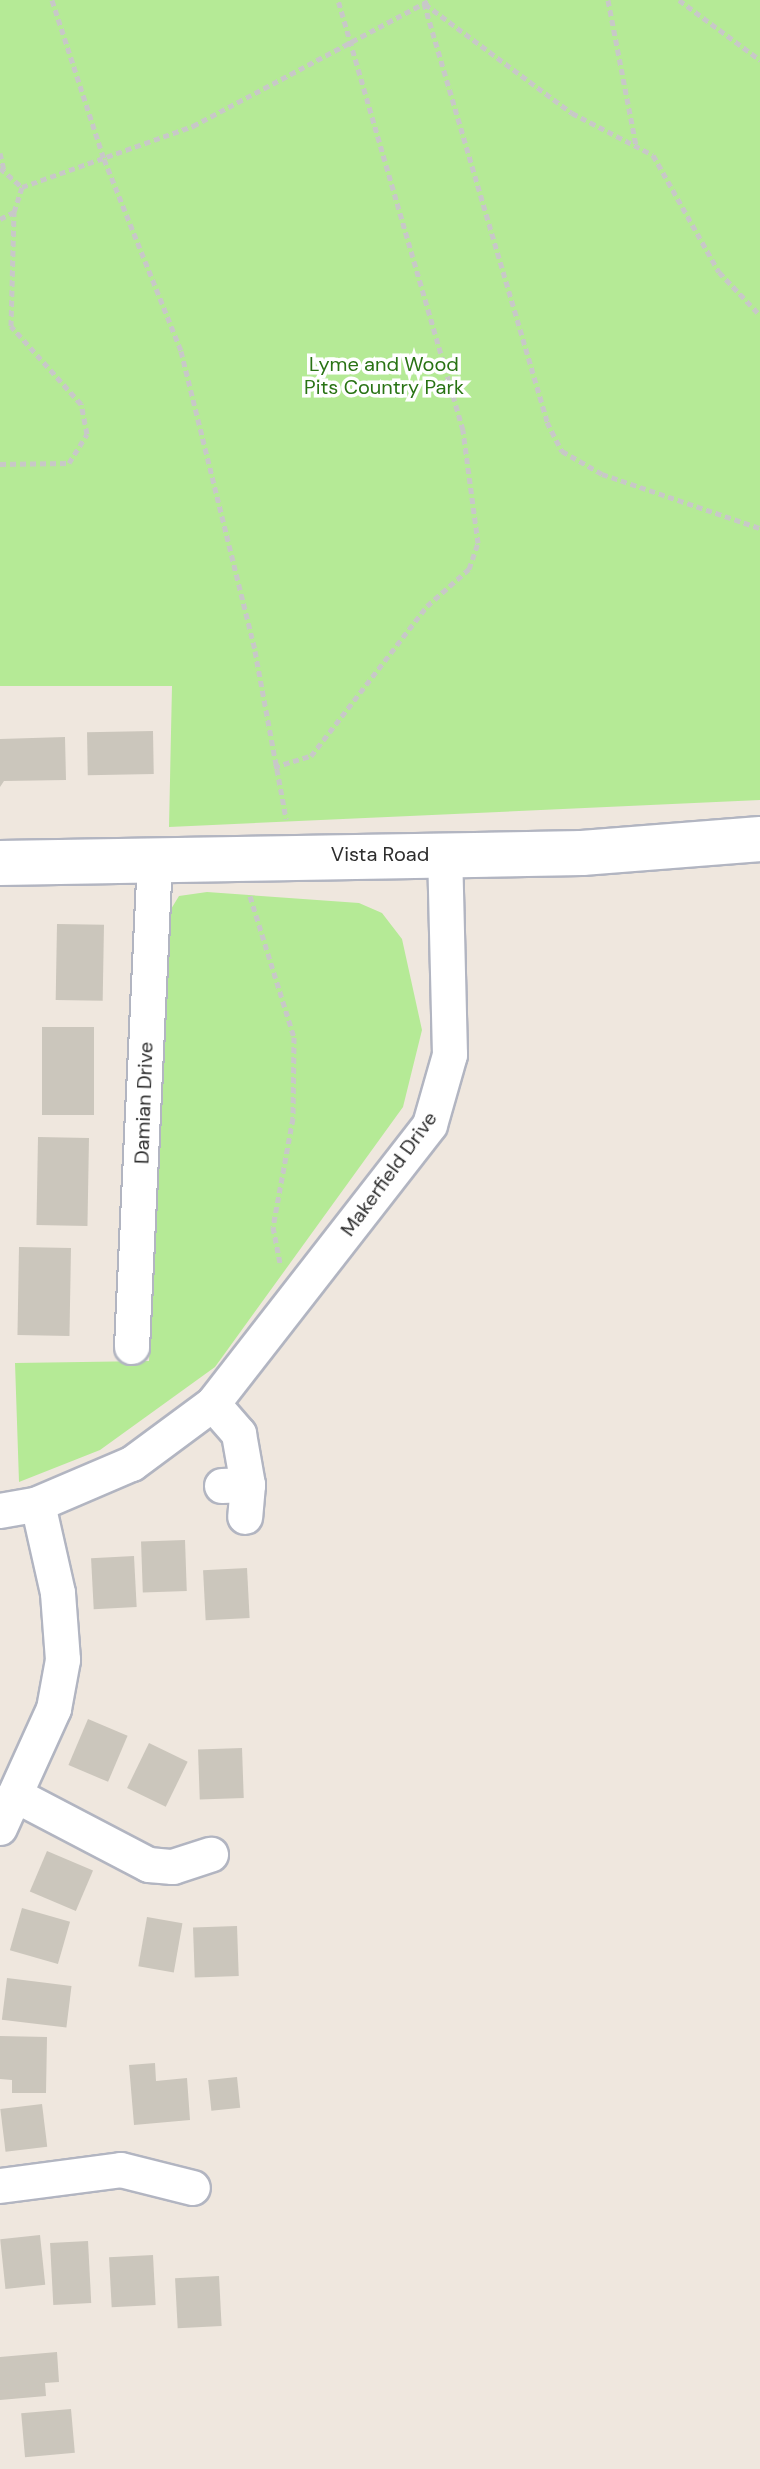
<!DOCTYPE html>
<style>
body{margin:0}
#map{position:relative;width:760px;height:2469px;overflow:hidden;background:#efe7de;font-family:"DM Sans",sans-serif}
div>[style]{position:absolute}
.green>*{inset:0;background:#b5ea96}
.building>*{inset:0;background:#cbc6bc;transform-origin:0 0}
.path>*{height:5px;margin-top:-2.5px;transform-origin:0;background:repeating-linear-gradient(90deg,#c8c8c8 0 6px,transparent 0 10px)}
.roads{filter:drop-shadow(2px 0 #b2b5c1) drop-shadow(-2px 0 #b2b5c1) drop-shadow(0 2px #b2b5c1) drop-shadow(0 -2px #b2b5c1)}
.street>*{height:34px;margin:-17px;padding:0 17px;transform-origin:17px;border-radius:17px;background:#fff}
.secondary>*{height:44px;margin:-22px;padding:0 22px;transform-origin:22px;border-radius:22px;background:#fff}
span{translate:-50% -50%;white-space:nowrap;text-align:center;line-height:1.15;-webkit-text-stroke:7px #fff;paint-order:stroke}
.park-label{font-size:20px;color:#297314}
.street-label{font-size:20px;color:#2d2d2d}
</style>
<div id="map">
<div class="green">
<div style="clip-path:polygon(0 0,760px 0,760px 800px,169px 827px,172px 686px,0 686px)"></div>
<div style="clip-path:polygon(207px 892px,359px 903px,382px 913px,402px 939px,422px 1030px,403px 1107px,215px 1367px,100px 1450px,19px 1482px,15px 1363px,149px 1361px,168px 914px,179px 896px)"></div>
</div>
<div class="building">
<div style="left:153px;top:731px;width:43px;height:66px;rotate:89deg"></div>
<div style="clip-path:polygon(65px 737px,66px 780px,4px 781px,0 787px,0 739px)"></div>
<div style="left:57px;top:924px;width:47px;height:76px;rotate:1deg"></div>
<div style="left:42px;top:1027px;width:52px;height:88px"></div>
<div style="left:38px;top:1137px;width:51px;height:88px;rotate:1deg"></div>
<div style="left:19px;top:1247px;width:52px;height:88px;rotate:1deg"></div>
<div style="left:185px;top:1540px;width:51px;height:44px;rotate:88deg"></div>
<div style="left:134px;top:1556px;width:51px;height:43px;rotate:87deg"></div>
<div style="left:247px;top:1568px;width:50px;height:44px;rotate:87deg"></div>
<div style="left:88px;top:1719px;width:43px;height:50px;rotate:23deg"></div>
<div style="left:149px;top:1743px;width:43px;height:50px;rotate:26deg"></div>
<div style="left:242px;top:1748px;width:50px;height:44px;rotate:88deg"></div>
<div style="left:47px;top:1851px;width:50px;height:44px;rotate:23deg"></div>
<div style="left:22px;top:1908px;width:50px;height:44px;rotate:16deg"></div>
<div style="left:147px;top:1917px;width:36px;height:50px;rotate:10deg"></div>
<div style="left:237px;top:1926px;width:50px;height:44px;rotate:88deg"></div>
<div style="left:7px;top:1978px;width:65px;height:42px;rotate:7deg"></div>
<div style="clip-path:polygon(0 2036px,47px 2037px,46px 2093px,12px 2093px,12px 2080px,0 2079px)"></div>
<div style="clip-path:polygon(155px 2063px,156px 2081px,187px 2078px,190px 2120px,134px 2125px,129px 2065px)"></div>
<div style="left:237px;top:2077px;width:31px;height:29px;rotate:84deg"></div>
<div style="left:42px;top:2104px;width:43px;height:42px;rotate:83deg"></div>
<div style="left:40px;top:2235px;width:50px;height:40px;rotate:84deg"></div>
<div style="left:88px;top:2241px;width:62px;height:38px;rotate:87deg"></div>
<div style="left:153px;top:2255px;width:50px;height:44px;rotate:87deg"></div>
<div style="left:219px;top:2276px;width:50px;height:44px;rotate:87deg"></div>
<div style="clip-path:polygon(57px 2352px,59px 2382px,45px 2383px,46px 2396px,0 2400px,0 2357px)"></div>
<div style="left:71px;top:2409px;width:44px;height:50px;rotate:85deg"></div>
</div>
<div class="path">
<div style="left:52px;top:0;width:167px;rotate:71.9deg"></div>
<div style="left:104px;top:159px;width:207px;rotate:68.1deg"></div>
<div style="left:181px;top:351px;width:309px;rotate:76.1deg"></div>
<div style="left:255px;top:651px;width:171px;rotate:79.5deg"></div>
<div style="left:608px;top:0;width:149px;rotate:79.1deg"></div>
<div style="left:679px;top:0;width:101px;rotate:36.5deg"></div>
<div style="left:424px;top:3px;width:437px;rotate:73.6deg"></div>
<div style="left:547px;top:422px;width:33px;rotate:63deg"></div>
<div style="left:562px;top:451px;width:46px;rotate:29.9deg"></div>
<div style="left:602px;top:474px;width:167px;rotate:18.9deg"></div>
<div style="left:425px;top:4px;width:183px;rotate:36.6deg"></div>
<div style="left:572px;top:113px;width:91px;rotate:27.4deg"></div>
<div style="left:653px;top:155px;width:134px;rotate:60.6deg"></div>
<div style="left:719px;top:272px;width:59px;rotate:46.4deg"></div>
<div style="left:0;top:153px;width:18px;rotate:77deg"></div>
<div style="left:0;top:168px;width:29px;rotate:41deg"></div>
<div style="left:0;top:219px;width:16px;rotate:-27deg"></div>
<div style="left:14px;top:212px;width:26px;rotate:-72deg"></div>
<div style="left:22px;top:187px;width:182px;rotate:-19.6deg"></div>
<div style="left:193px;top:126px;width:268px;rotate:-28deg"></div>
<div style="left:0;top:464px;width:69px;rotate:-0.8deg"></div>
<div style="left:69px;top:463px;width:34px;rotate:-58deg"></div>
<div style="left:87px;top:434px;width:31px;rotate:-101deg"></div>
<div style="left:81px;top:404px;width:105px;rotate:-131.9deg"></div>
<div style="left:11px;top:326px;width:114px;rotate:-88.5deg"></div>
<div style="left:274px;top:767px;width:39px;rotate:-17deg"></div>
<div style="left:311px;top:756px;width:190px;rotate:-52.3deg"></div>
<div style="left:427px;top:606px;width:56px;rotate:-41.4deg"></div>
<div style="left:469px;top:569px;width:28px;rotate:-71deg"></div>
<div style="left:478px;top:543px;width:114px;rotate:-97.6deg"></div>
<div style="left:463px;top:430px;width:448px;rotate:-106.2deg"></div>
<div style="left:250px;top:896px;width:148px;rotate:72.7deg"></div>
<div style="left:294px;top:1037px;width:81px;rotate:90.7deg"></div>
<div style="left:293px;top:1118px;width:111px;rotate:100.4deg"></div>
<div style="left:273px;top:1227px;width:37px;rotate:79deg"></div>
</div>
<div class="roads">
<div class="street">
<div style="left:132px;top:1347px;width:489px;rotate:-87.3deg"></div>
<div style="left:213px;top:1404px;width:40px;rotate:49deg"></div>
<div style="left:239px;top:1434px;width:52px;rotate:80deg"></div>
<div style="left:222px;top:1486px;width:26px;rotate:-2deg"></div>
<div style="left:248px;top:1485px;width:32px;rotate:95deg"></div>
<div style="left:0;top:1511px;width:39px;rotate:-10deg"></div>
<div style="left:38px;top:1504px;width:102px;rotate:-23.1deg"></div>
<div style="left:132px;top:1464px;width:101px;rotate:-36.5deg"></div>
<div style="left:213px;top:1404px;width:353px;rotate:-52.1deg"></div>
<div style="left:430px;top:1125px;width:73px;rotate:-74.1deg"></div>
<div style="left:450px;top:1055px;width:201px;rotate:-91.4deg"></div>
<div style="left:15px;top:1795px;width:151px;rotate:27.6deg"></div>
<div style="left:149px;top:1865px;width:24px;rotate:5deg"></div>
<div style="left:173px;top:1867px;width:40px;rotate:-18deg"></div>
<div style="left:0;top:1828px;width:131px;rotate:-65.6deg"></div>
<div style="left:54px;top:1709px;width:50px;rotate:-79.6deg"></div>
<div style="left:63px;top:1660px;width:67px;rotate:-94.3deg"></div>
<div style="left:58px;top:1593px;width:91px;rotate:-102.7deg"></div>
<div style="left:0;top:2186px;width:122px;rotate:-7.5deg"></div>
<div style="left:121px;top:2170px;width:74px;rotate:14deg"></div>
</div>
<div class="secondary">
<div style="left:0;top:863px;width:582px;rotate:-0.98deg"></div>
<div style="left:582px;top:853px;width:179px;rotate:-4.5deg"></div>
</div>
</div>
<div class="park-label">
<span style="left:384px;top:376px">Lyme and Wood<br>Pits Country Park</span>
</div>
<div class="street-label">
<span style="left:380px;top:854px">Vista Road</span>
<span style="left:144px;top:1103px;rotate:-88deg">Damian Drive</span>
<span style="left:389px;top:1174px;rotate:-54deg">Makerfield Drive</span>
</div>
</div>
